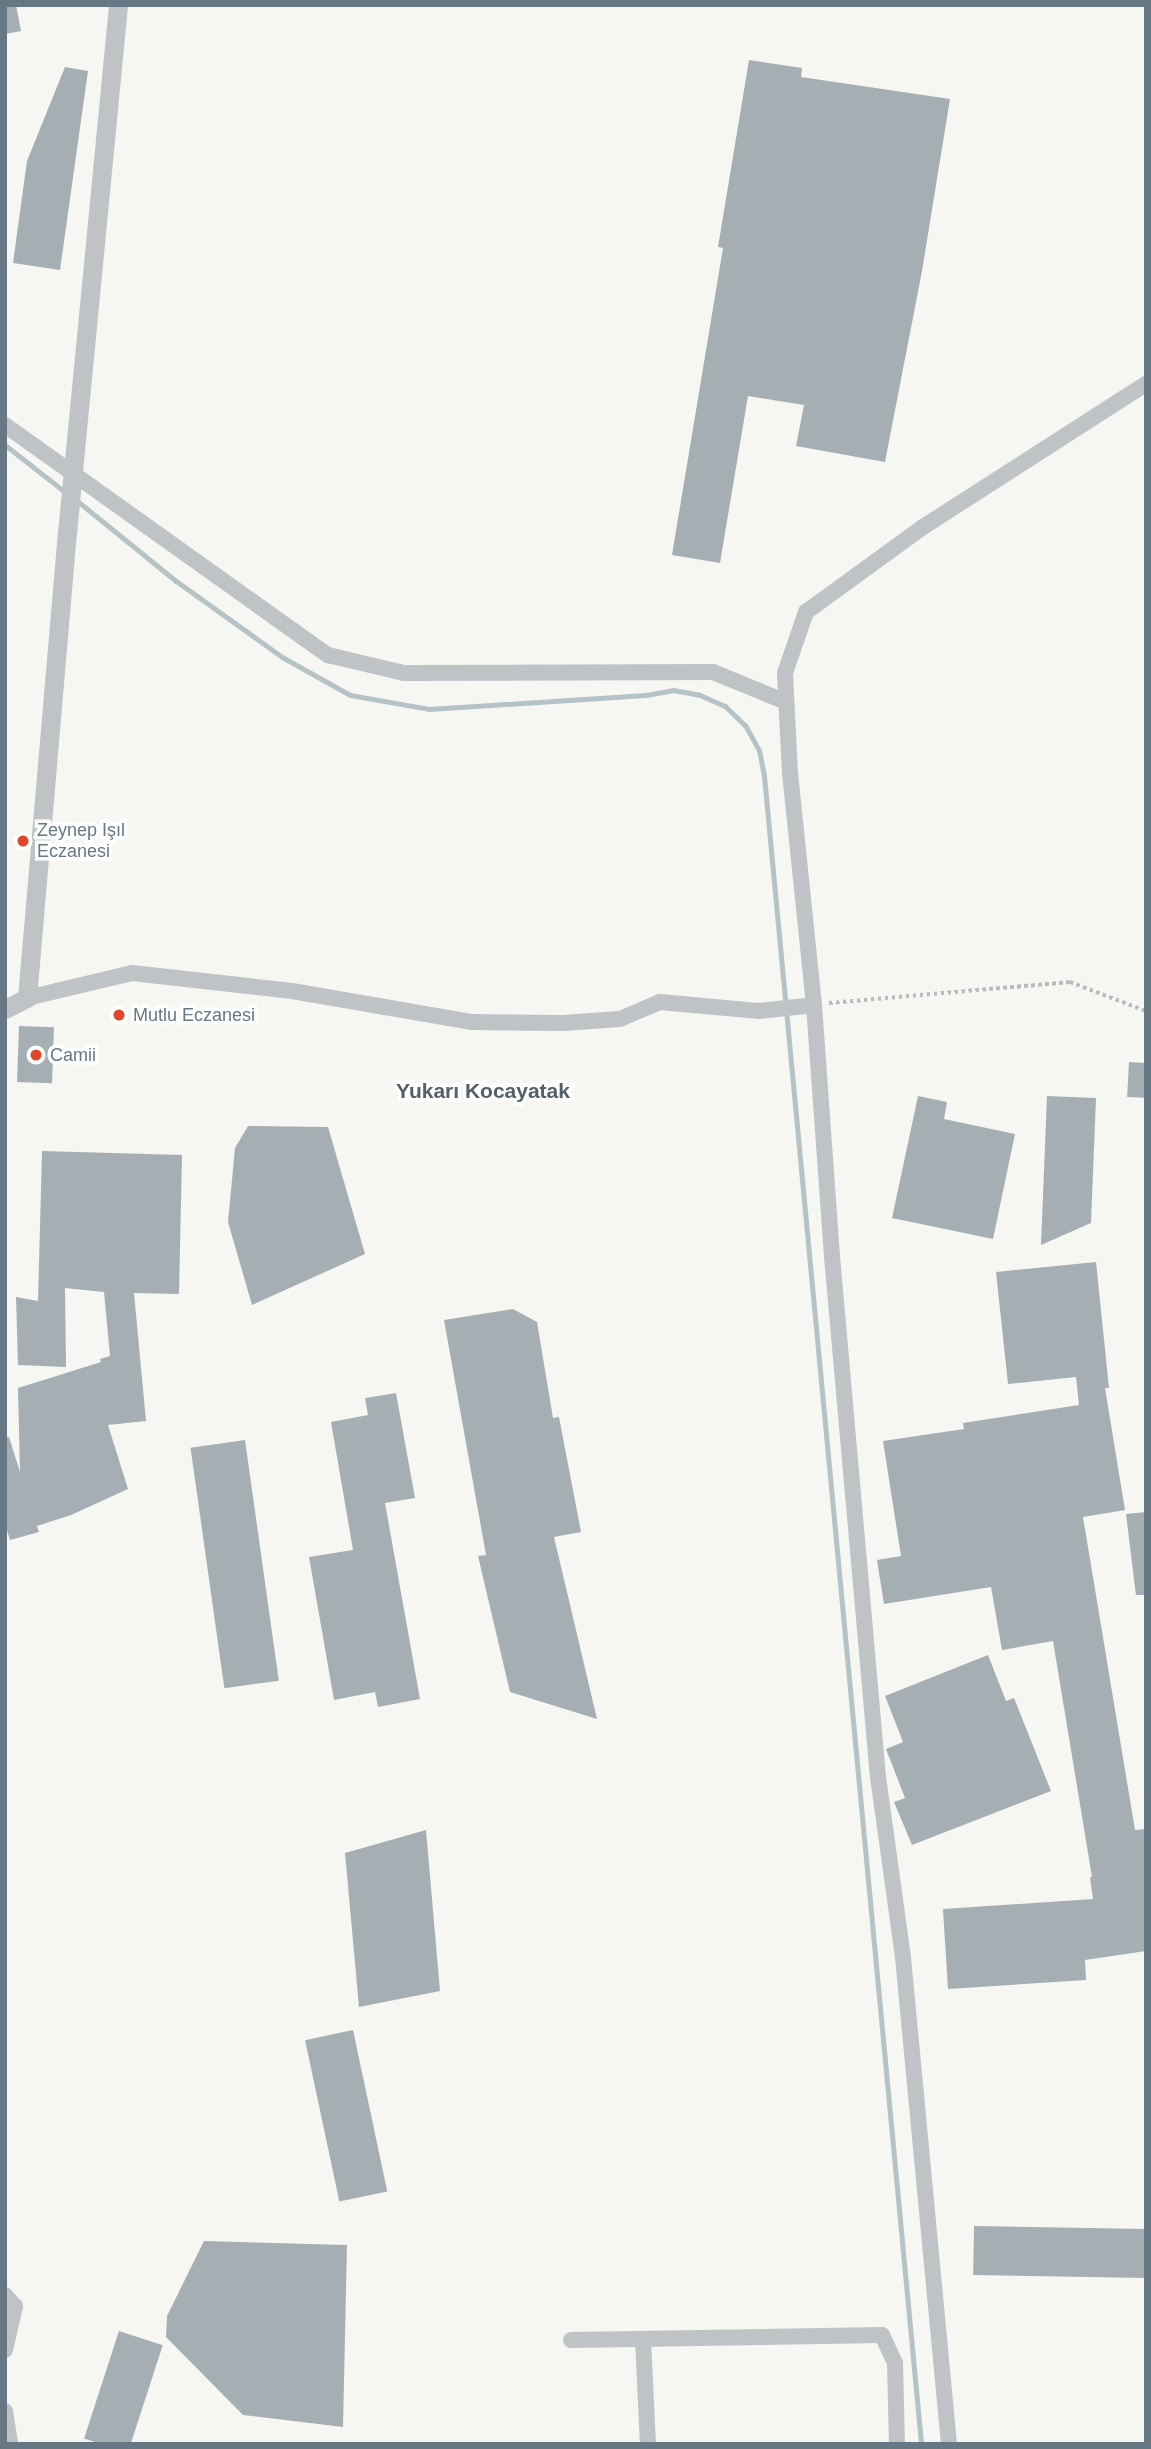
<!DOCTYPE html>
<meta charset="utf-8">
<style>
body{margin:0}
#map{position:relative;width:1151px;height:2449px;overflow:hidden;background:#f6f6f2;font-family:Helvetica,sans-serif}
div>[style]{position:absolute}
.stream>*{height:5px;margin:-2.5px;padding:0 2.5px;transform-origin:2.5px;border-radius:2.5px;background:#b6c3c6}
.building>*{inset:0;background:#a5afb3;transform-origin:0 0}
.path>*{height:3.5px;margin-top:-1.75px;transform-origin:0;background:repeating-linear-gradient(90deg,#b9bcbe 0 3.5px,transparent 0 7px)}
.minor>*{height:16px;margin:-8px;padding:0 8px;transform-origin:8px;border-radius:8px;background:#bfc3c6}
.tertiary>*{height:19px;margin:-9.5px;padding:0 9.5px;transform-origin:9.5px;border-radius:9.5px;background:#bfc3c6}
.dots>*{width:19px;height:19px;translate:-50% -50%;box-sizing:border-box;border:4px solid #fff;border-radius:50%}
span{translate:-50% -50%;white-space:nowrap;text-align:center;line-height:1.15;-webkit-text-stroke:7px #fff;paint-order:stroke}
.poi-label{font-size:18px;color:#657883}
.left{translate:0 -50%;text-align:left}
.quarter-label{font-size:21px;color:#536068;font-weight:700}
.frame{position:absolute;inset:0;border:7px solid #657883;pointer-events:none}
</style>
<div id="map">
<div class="stream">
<div style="left:5px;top:445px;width:76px;rotate:38.1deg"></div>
<div style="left:76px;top:500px;width:129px;rotate:39deg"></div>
<div style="left:176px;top:581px;width:130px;rotate:35.6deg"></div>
<div style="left:282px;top:657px;width:78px;rotate:29.2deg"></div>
<div style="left:350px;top:695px;width:80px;rotate:10deg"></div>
<div style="left:429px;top:709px;width:217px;rotate:-3.7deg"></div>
<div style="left:646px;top:695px;width:27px;rotate:-10deg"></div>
<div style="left:673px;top:690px;width:27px;rotate:10deg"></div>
<div style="left:700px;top:695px;width:27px;rotate:24deg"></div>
<div style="left:725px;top:706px;width:28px;rotate:44deg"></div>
<div style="left:745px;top:725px;width:29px;rotate:61deg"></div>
<div style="left:759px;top:750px;width:26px;rotate:79deg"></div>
<div style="left:764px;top:776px;width:1675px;rotate:84.62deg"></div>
</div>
<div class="building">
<div style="clip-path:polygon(5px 5px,16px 5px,21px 31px,5px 34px)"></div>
<div style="clip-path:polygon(749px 60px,802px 68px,801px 77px,950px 99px,922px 271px,885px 462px,796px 446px,804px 405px,748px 396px,720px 563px,672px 555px,723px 248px,718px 247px)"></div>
<div style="clip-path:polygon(65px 67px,88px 71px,60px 270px,13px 263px,27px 161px)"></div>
<div style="left:19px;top:1026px;width:35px;height:56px;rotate:2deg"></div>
<div style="left:1129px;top:1062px;width:17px;height:35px;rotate:3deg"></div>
<div style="clip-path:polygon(918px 1096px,947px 1102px,944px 1119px,1015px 1134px,993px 1239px,892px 1218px)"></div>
<div style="clip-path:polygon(1047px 1096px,1096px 1098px,1091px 1223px,1041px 1245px)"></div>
<div style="clip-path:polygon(248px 1126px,328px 1127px,365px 1254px,252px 1305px,228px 1222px,235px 1148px)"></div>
<div style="clip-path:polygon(42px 1151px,182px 1155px,179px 1294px,134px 1293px,146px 1421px,108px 1425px,128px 1489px,71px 1515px,37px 1526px,39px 1532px,10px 1540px,5px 1524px,5px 1437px,9px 1437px,20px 1472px,18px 1388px,101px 1362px,100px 1359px,110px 1356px,104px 1292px,65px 1288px,66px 1367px,18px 1365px,16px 1297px,38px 1301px)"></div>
<div style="clip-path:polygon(1096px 1262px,1109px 1388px,1105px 1388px,1125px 1510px,1083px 1517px,1135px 1830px,1146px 1829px,1146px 1951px,1085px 1960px,1086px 1980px,948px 1989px,943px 1909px,1093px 1899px,1090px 1877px,1092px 1877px,1053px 1641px,1002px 1650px,991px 1587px,884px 1604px,877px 1560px,901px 1556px,883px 1441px,964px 1429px,963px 1423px,1079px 1405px,1076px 1377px,1008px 1384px,996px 1272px)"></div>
<div style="clip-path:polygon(513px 1309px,537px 1322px,553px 1418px,559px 1417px,581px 1532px,554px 1537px,597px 1719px,510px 1692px,478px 1556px,486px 1555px,444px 1320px)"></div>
<div style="clip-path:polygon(396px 1393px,415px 1498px,385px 1503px,420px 1699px,378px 1707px,375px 1692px,334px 1700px,309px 1557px,353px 1550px,331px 1422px,368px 1415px,365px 1398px)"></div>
<div style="left:245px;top:1440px;width:243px;height:55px;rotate:82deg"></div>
<div style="clip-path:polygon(1146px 1512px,1146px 1595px,1136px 1595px,1126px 1514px)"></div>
<div style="clip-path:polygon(988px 1655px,1006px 1701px,1014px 1698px,1051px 1791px,912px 1845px,894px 1802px,905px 1798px,886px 1749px,903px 1742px,885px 1696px)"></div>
<div style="clip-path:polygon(426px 1830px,440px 1991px,359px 2007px,345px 1853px)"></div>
<div style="left:353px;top:2030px;width:165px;height:49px;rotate:78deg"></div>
<div style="left:974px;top:2226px;width:172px;height:49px;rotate:1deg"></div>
<div style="clip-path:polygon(204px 2241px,347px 2245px,343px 2427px,243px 2415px,166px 2337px,167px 2316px)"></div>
<div style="left:119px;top:2331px;width:46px;height:113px;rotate:18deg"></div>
</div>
<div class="path">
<div style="left:829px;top:1003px;width:242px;rotate:-5deg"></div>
<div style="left:1070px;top:982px;width:81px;rotate:20.9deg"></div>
</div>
<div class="minor">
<div style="left:5px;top:425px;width:397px;rotate:35.5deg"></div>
<div style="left:328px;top:655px;width:78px;rotate:13.3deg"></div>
<div style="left:404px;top:673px;width:309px;rotate:-0.2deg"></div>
<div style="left:713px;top:672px;width:79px;rotate:22.3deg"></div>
<div style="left:27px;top:998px;width:108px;rotate:-13.4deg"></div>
<div style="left:132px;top:973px;width:161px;rotate:6.4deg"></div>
<div style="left:292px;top:991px;width:183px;rotate:9.8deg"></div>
<div style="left:472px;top:1022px;width:91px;rotate:0.6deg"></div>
<div style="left:563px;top:1023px;width:57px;rotate:-4deg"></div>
<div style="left:620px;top:1019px;width:43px;rotate:-23deg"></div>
<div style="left:660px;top:1002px;width:98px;rotate:5.2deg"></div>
<div style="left:758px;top:1011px;width:48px;rotate:-5.9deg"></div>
<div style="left:5px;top:2295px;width:15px;rotate:48deg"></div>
<div style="left:15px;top:2306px;width:45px;rotate:102.8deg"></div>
<div style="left:643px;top:2339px;width:105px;rotate:87.3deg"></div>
<div style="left:571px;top:2340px;width:311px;rotate:-0.9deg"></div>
<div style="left:882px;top:2335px;width:31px;rotate:65deg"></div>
<div style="left:895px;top:2363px;width:81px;rotate:88.6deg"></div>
<div style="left:5px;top:2411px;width:33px;rotate:81deg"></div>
<div style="left:949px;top:2444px;width:489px;rotate:-95.4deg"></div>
<div style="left:903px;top:1957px;width:182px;rotate:-97.9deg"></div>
<div style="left:878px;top:1777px;width:523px;rotate:-95.05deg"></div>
<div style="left:832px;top:1256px;width:252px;rotate:-94.1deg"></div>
<div style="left:814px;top:1005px;width:233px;rotate:-95.9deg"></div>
<div style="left:790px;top:773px;width:100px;rotate:-92.9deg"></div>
<div style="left:785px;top:673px;width:65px;rotate:-71deg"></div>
<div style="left:806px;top:612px;width:145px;rotate:-36deg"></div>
<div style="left:923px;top:527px;width:265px;rotate:-32.7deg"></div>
</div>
<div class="tertiary">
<div style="left:5px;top:1009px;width:25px;rotate:-27deg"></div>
<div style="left:27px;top:998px;width:467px;rotate:-85.1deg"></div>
<div style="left:67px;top:533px;width:530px;rotate:-84.48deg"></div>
</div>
<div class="dots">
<div style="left:23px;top:841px;background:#df4729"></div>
<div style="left:119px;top:1015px;background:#df4729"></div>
<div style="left:36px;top:1055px;background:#df4729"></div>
</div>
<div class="poi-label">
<span class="left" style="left:37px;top:841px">Zeynep Işıl<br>Eczanesi</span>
<span class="left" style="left:133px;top:1015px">Mutlu Eczanesi</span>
<span class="left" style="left:50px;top:1055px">Camii</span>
</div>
<div class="quarter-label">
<span style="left:483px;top:1091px">Yukarı Kocayatak</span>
</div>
<div class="frame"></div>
</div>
